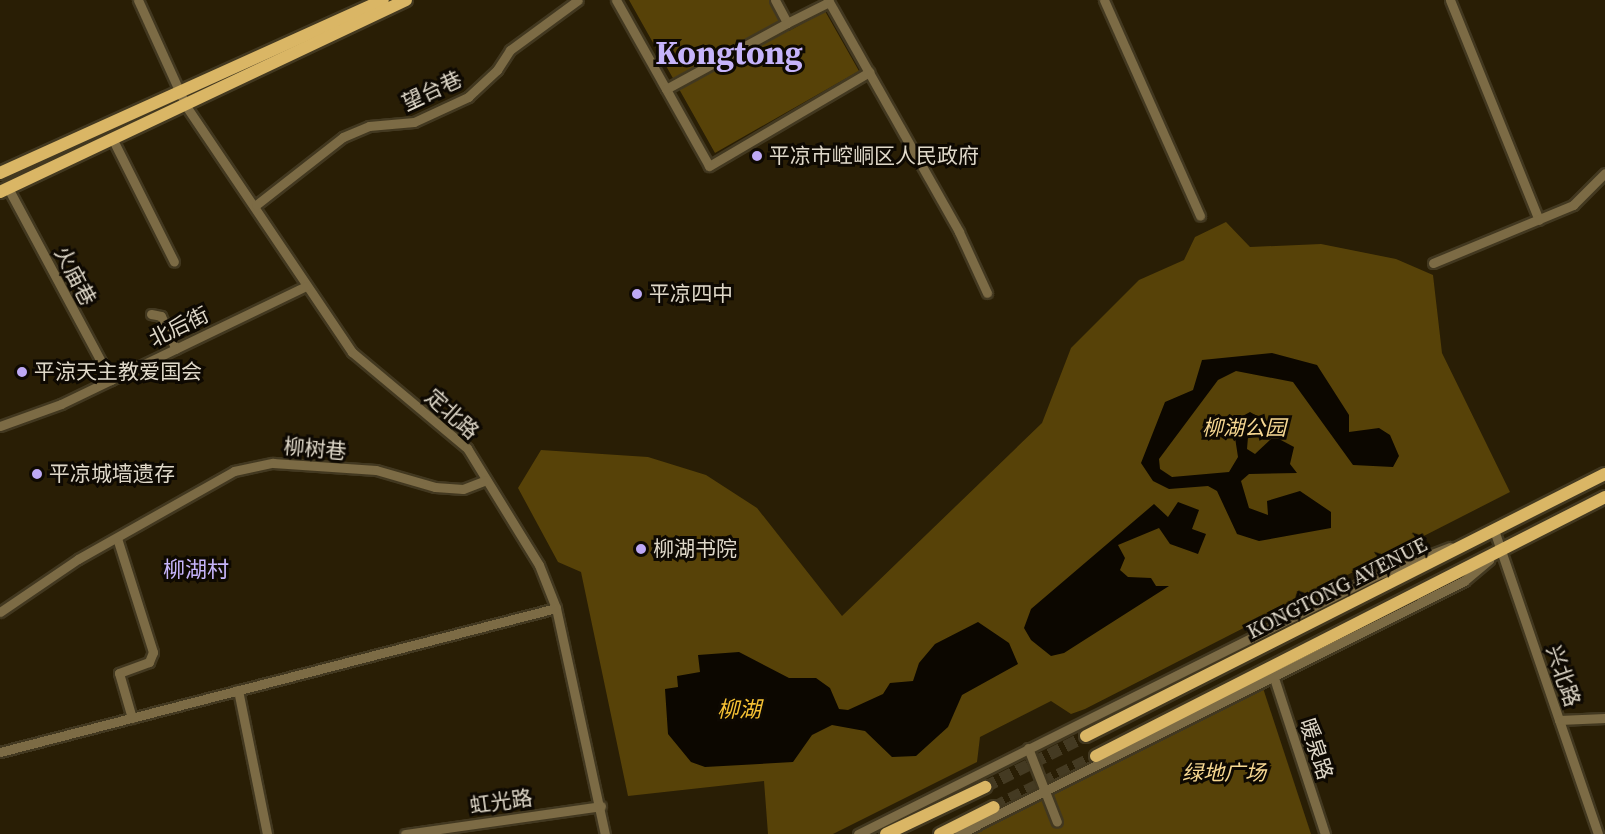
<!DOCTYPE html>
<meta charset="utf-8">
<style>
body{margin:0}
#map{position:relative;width:1605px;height:834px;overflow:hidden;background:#291e05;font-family:"Source Serif 4","Noto Sans SC",serif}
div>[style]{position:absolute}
.green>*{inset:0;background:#574208}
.water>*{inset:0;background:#0c0700}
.major-tunnel>*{height:12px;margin-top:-6px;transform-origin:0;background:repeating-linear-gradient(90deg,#443a22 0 12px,transparent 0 18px)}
.roads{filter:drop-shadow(2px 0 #423820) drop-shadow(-2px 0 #423820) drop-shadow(0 2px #423820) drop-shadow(0 -2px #423820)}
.minor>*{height:9px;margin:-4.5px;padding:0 4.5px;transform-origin:4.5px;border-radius:4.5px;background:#7c6b45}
.major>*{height:12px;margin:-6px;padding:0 6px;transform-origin:6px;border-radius:6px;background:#dab665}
.dots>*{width:16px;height:16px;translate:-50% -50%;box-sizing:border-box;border:3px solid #0e0902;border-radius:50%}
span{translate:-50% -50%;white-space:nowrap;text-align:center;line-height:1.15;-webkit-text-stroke:6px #0e0902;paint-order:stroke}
.street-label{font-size:21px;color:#dfd8c9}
.poi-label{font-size:21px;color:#dfd8c9}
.left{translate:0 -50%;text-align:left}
.park-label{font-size:21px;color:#f7d892;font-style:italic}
.neighbourhood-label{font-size:22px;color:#c6b4fa}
.water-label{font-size:22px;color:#f7c234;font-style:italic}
.town-label{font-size:33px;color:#c6b4fa;font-weight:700}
</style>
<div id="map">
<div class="green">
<div style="clip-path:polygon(629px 0,772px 0,789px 31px,825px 11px,859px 71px,715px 153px)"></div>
<div style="clip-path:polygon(1226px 222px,1250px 247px,1321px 244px,1396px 259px,1433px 275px,1442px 353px,1510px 492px,1085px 709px,1071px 714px,1051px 701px,980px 737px,977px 762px,833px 834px,768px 834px,764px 781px,628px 796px,581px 572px,558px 562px,518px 488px,541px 450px,648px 457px,706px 475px,757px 508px,842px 616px,1042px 423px,1071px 348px,1139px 280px,1184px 260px,1195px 237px)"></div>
<div style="clip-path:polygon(1262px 685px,1311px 834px,972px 834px)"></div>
</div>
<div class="water">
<div style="clip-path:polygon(1272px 353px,1317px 365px,1349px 415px,1349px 432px,1379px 428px,1390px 435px,1399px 456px,1393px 467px,1353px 465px,1293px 382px,1236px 371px,1218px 380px,1159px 459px,1160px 469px,1172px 477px,1229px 472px,1238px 457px,1234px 431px,1239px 418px,1250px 412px,1262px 419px,1262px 431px,1248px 437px,1247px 449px,1255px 454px,1271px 439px,1279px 439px,1294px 447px,1290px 464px,1297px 473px,1249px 474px,1241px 481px,1249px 508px,1268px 515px,1267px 501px,1300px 491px,1331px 512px,1331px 528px,1259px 541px,1237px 534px,1217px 491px,1208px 486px,1169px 489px,1153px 481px,1141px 463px,1165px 402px,1193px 390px,1202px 360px)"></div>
<div style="clip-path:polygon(1178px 502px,1199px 510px,1192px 529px,1206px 534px,1198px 554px,1170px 544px,1159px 528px,1118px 545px,1125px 558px,1120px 570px,1128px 577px,1151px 578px,1156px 586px,1169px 586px,1064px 653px,1051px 656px,1031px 640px,1024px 628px,1031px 609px,1154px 504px,1168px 517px)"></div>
<div style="clip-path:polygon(978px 622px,1009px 643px,1018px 664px,962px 695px,948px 727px,916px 756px,892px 757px,865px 731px,832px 725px,812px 735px,793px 762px,705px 767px,691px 762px,668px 734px,665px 689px,678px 687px,677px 676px,700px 672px,698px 655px,739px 652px,789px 678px,816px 678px,830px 688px,839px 709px,848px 710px,883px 694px,890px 683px,913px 681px,919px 663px,935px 644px)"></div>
</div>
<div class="major-tunnel">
<div style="left:985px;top:787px;width:113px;rotate:-26.8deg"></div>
<div style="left:994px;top:807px;width:114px;rotate:-26.6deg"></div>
</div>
<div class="roads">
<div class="minor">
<div style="left:138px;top:0;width:116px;rotate:65.6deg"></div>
<div style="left:186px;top:106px;width:297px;rotate:56deg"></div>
<div style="left:352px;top:352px;width:150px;rotate:39.9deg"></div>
<div style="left:467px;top:448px;width:137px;rotate:58.4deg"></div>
<div style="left:539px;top:565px;width:46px;rotate:68.4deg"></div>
<div style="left:556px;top:608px;width:231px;rotate:77.8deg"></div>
<div style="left:616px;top:0;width:190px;rotate:60.7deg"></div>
<div style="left:709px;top:166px;width:186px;rotate:-30.4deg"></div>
<div style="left:775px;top:0;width:26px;rotate:62deg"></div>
<div style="left:787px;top:23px;width:47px;rotate:-26.6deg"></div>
<div style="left:828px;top:0;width:266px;rotate:60.5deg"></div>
<div style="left:959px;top:232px;width:67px;rotate:65.3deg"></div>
<div style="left:1104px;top:0;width:236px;rotate:66deg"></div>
<div style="left:1450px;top:0;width:237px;rotate:68deg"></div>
<div style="left:666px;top:89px;width:138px;rotate:-28.6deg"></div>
<div style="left:113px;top:140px;width:136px;rotate:63.4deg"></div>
<div style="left:8px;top:188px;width:218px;rotate:61.8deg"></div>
<div style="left:256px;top:205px;width:110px;rotate:-38deg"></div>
<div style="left:343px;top:137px;width:28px;rotate:-23deg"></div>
<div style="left:369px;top:126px;width:45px;rotate:-5.1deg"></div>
<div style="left:414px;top:122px;width:60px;rotate:-24.8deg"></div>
<div style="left:468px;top:97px;width:40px;rotate:-43deg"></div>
<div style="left:497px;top:70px;width:24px;rotate:-57deg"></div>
<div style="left:510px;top:50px;width:84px;rotate:-36.3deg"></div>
<div style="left:1433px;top:263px;width:152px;rotate:-22.5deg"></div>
<div style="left:1573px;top:205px;width:45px;rotate:-45deg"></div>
<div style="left:151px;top:314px;width:10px;rotate:11deg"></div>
<div style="left:161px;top:316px;width:36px;rotate:66deg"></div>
<div style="left:0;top:426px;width:65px;rotate:-19.8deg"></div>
<div style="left:61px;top:404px;width:272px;rotate:-25.7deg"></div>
<div style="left:1489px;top:532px;width:5px;rotate:-22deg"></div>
<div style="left:1494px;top:530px;width:321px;rotate:71.1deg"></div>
<div style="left:117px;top:538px;width:120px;rotate:72.5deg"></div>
<div style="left:153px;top:652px;width:11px;rotate:112deg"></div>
<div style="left:149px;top:662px;width:32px;rotate:160deg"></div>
<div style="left:119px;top:673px;width:47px;rotate:73.9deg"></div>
<div style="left:0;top:612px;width:94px;rotate:-34.2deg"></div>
<div style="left:78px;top:559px;width:179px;rotate:-29.4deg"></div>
<div style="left:234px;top:471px;width:40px;rotate:-12deg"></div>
<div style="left:273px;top:463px;width:103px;rotate:3.9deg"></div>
<div style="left:376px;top:470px;width:61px;rotate:16.1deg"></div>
<div style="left:435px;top:487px;width:28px;rotate:4deg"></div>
<div style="left:463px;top:489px;width:25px;rotate:-21deg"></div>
<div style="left:1273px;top:675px;width:167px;rotate:71.9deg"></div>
<div style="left:238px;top:690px;width:147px;rotate:78.6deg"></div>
<div style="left:1559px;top:720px;width:46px;rotate:-2.5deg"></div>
<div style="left:1028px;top:748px;width:79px;rotate:68.6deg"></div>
<div style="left:0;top:752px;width:574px;rotate:-14.52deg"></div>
<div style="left:405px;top:834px;width:198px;rotate:-8.1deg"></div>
<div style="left:858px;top:834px;width:580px;rotate:-26.52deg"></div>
<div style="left:1377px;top:575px;width:78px;rotate:-21deg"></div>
<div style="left:959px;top:834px;width:565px;rotate:-26.61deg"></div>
<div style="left:1464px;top:581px;width:33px;rotate:-40deg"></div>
</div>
<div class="major">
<div style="left:0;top:173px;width:420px;rotate:-24.3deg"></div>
<div style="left:0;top:192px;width:449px;rotate:-25.3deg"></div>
<div style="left:1086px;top:736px;width:581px;rotate:-26.79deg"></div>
<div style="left:1096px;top:756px;width:571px;rotate:-26.97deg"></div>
<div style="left:886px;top:834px;width:110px;rotate:-25.4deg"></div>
<div style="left:940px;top:834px;width:60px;rotate:-26.6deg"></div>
</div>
</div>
<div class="dots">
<div style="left:757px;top:156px;background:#bea9f5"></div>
<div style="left:637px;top:294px;background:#bea9f5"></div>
<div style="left:22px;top:372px;background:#bea9f5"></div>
<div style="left:37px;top:474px;background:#bea9f5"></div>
<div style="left:641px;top:549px;background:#bea9f5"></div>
</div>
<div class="street-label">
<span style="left:432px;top:91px;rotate:-25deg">望台巷</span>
<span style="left:75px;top:276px;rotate:62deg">火庙巷</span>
<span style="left:179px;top:327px;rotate:-26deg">北后街</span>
<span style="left:452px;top:414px;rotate:42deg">定北路</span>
<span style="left:315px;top:449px;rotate:5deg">柳树巷</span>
<span style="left:1337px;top:588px;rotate:-27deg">KONGTONG AVENUE</span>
<span style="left:1563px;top:676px;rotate:71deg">兴北路</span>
<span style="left:1316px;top:749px;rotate:72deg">暖泉路</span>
<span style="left:501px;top:802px;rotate:-8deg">虹光路</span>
</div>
<div class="poi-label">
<span class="left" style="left:769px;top:156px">平凉市崆峒区人民政府</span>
<span class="left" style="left:649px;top:294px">平凉四中</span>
<span class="left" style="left:34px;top:372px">平涼天主教爱国会</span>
<span class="left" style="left:49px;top:474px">平凉城墙遗存</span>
<span class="left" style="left:653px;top:549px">柳湖书院</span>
</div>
<div class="park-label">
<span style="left:1244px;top:428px">柳湖公园</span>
<span style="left:1224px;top:773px">绿地广场</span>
</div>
<div class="neighbourhood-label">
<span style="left:196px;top:570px">柳湖村</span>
</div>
<div class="water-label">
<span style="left:739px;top:710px">柳湖</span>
</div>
<div class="town-label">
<span style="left:729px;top:53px">Kongtong</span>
</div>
</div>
